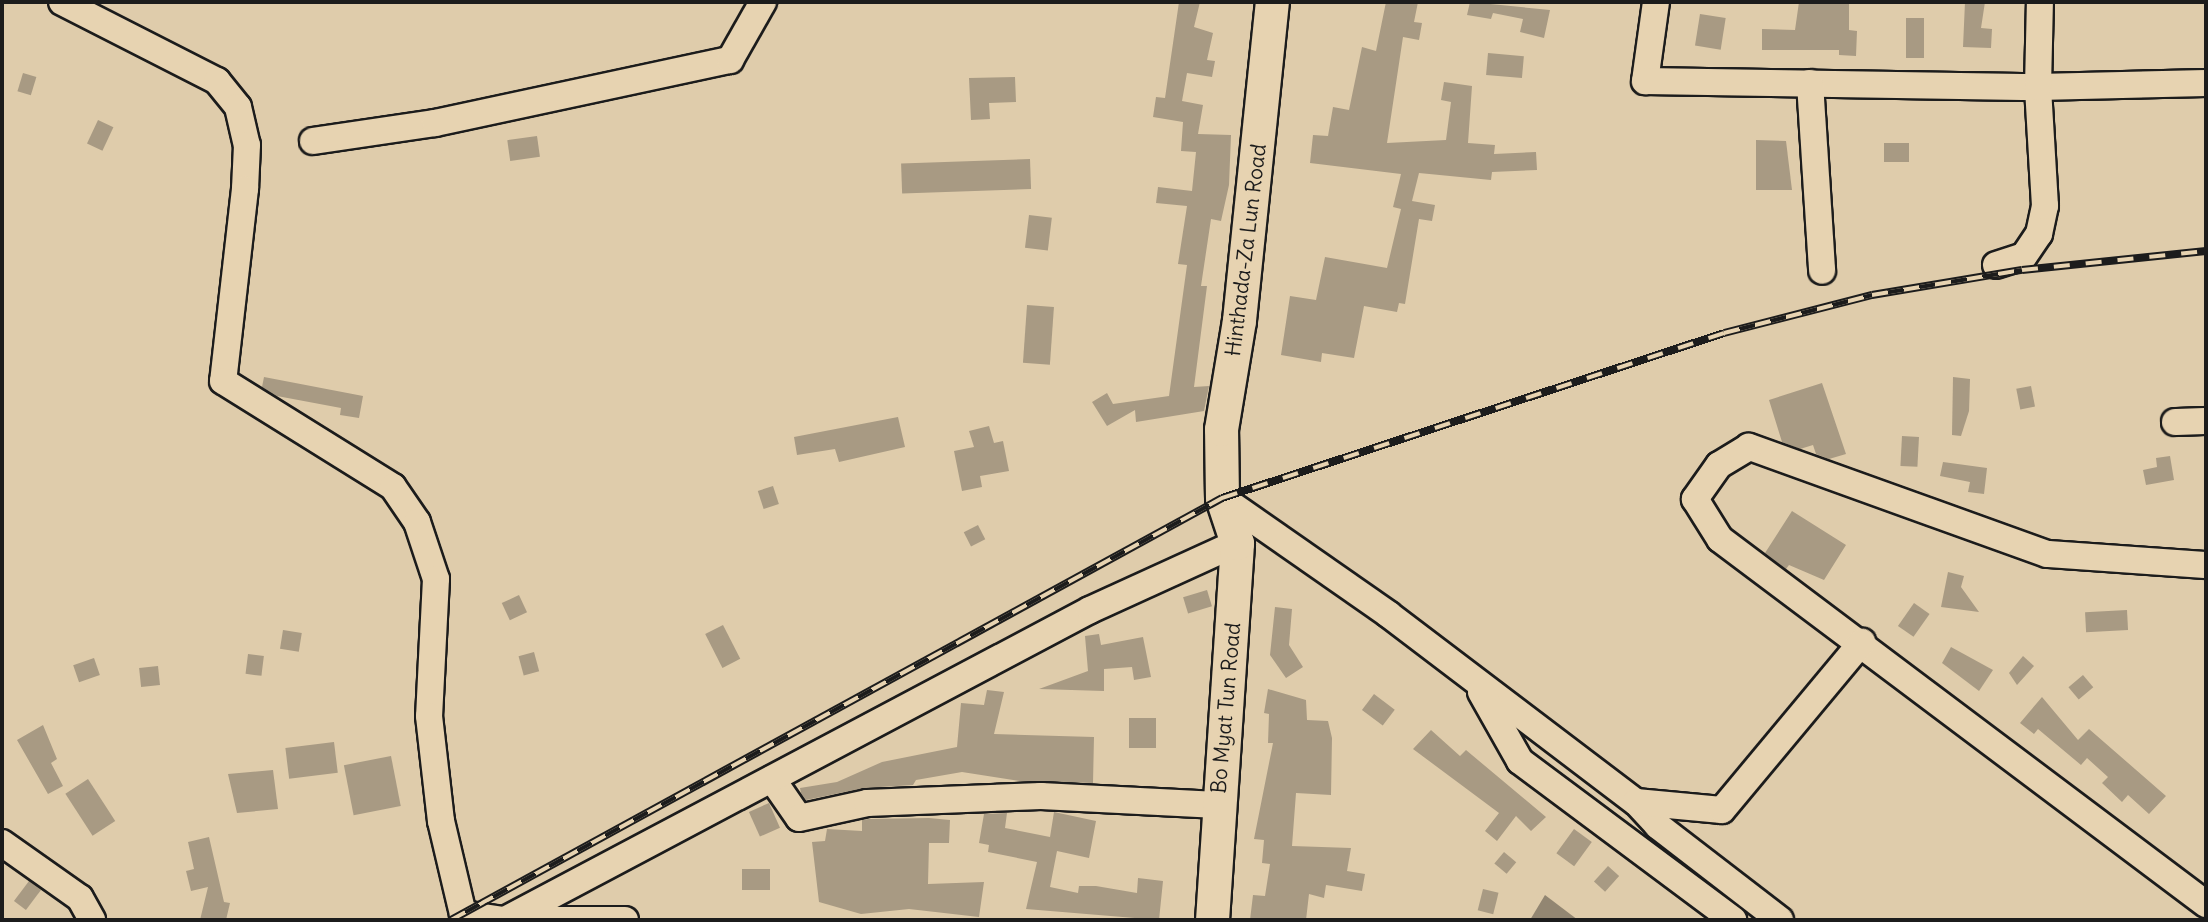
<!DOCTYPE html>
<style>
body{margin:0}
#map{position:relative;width:2208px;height:922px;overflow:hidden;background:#dfccab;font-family:Delius,sans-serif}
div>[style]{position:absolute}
.water>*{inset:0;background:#928672}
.building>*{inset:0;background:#a89a83;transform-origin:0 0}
.roads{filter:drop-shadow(2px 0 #1c1c1c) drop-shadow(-2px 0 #1c1c1c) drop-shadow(0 2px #1c1c1c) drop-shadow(0 -2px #1c1c1c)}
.minor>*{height:26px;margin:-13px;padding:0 13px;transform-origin:13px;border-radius:13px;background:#e7d3b1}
.major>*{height:33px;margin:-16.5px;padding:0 16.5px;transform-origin:16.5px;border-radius:16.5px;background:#e7d3b1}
.rail>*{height:8px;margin-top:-4px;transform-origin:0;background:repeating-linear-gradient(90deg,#e7d3b1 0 16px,#1c1c1c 0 32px);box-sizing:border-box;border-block:2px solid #1c1c1c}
span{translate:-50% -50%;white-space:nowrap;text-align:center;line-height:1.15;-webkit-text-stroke:5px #e7d3b1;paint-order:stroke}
.street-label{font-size:21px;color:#1c1c1c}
.frame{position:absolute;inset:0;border:4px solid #1c1c1c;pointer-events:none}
</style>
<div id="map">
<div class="water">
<div style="clip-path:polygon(1545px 895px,1578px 920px,1530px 920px)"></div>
</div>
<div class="building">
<div style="clip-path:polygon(1179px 2px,1200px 2px,1194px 27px,1213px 33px,1207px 60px,1215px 61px,1212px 77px,1187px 73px,1182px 101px,1203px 105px,1198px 134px,1231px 135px,1229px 185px,1221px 221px,1211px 219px,1201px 286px,1207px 286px,1194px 387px,1209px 386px,1204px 411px,1136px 422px,1135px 410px,1107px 426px,1092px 402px,1107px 393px,1113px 404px,1169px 396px,1187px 265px,1178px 264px,1187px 206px,1156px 203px,1158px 187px,1192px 191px,1196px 152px,1181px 151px,1183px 122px,1153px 117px,1156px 97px,1165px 98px)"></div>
<div style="clip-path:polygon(1386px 2px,1418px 2px,1414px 22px,1422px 23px,1419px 40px,1403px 37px,1387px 143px,1446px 140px,1451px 102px,1441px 100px,1444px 82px,1472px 86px,1468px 143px,1495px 145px,1494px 154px,1536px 152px,1537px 170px,1492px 172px,1491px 180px,1419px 173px,1412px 201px,1435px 205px,1432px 221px,1419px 219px,1405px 304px,1399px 303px,1397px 312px,1364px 306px,1354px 358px,1322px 353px,1321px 362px,1281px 355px,1290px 296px,1316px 300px,1325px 257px,1387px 268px,1401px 209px,1393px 207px,1401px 174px,1310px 163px,1313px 135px,1328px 136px,1333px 107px,1349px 110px,1362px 47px,1376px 51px)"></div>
<div style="clip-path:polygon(1470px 2px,1550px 10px,1544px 38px,1520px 32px,1523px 19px,1493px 13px,1491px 19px,1467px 15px)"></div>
<div style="clip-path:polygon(1799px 2px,1849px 2px,1849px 30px,1857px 31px,1856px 56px,1839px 55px,1839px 50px,1762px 50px,1762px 29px,1795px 30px)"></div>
<div style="clip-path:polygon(1965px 2px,1985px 2px,1981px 28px,1992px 29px,1991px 48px,1963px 47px)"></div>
<div style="left:1700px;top:14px;width:26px;height:32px;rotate:9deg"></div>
<div style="left:1906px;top:18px;width:18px;height:40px"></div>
<div style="left:1488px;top:53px;width:36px;height:22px;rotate:5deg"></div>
<div style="left:23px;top:73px;width:14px;height:19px;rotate:17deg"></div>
<div style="clip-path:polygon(1015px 77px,1016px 102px,989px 103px,990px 119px,971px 120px,969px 78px)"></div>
<div style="left:98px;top:120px;width:17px;height:26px;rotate:25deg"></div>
<div style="left:537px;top:136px;width:21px;height:30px;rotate:82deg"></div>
<div style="clip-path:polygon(1756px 140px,1786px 141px,1792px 190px,1756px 190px)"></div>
<div style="left:1884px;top:143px;width:25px;height:19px"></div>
<div style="left:1030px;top:159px;width:30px;height:129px;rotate:88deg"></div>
<div style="left:1029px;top:215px;width:23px;height:33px;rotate:7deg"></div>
<div style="left:1027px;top:305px;width:27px;height:58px;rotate:4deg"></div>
<div style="clip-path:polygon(264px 377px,363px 396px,359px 418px,340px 415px,341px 408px,277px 396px,262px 387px)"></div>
<div style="clip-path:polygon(1953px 377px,1970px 379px,1969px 411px,1961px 436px,1952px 435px)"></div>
<div style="clip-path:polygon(1822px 383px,1846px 454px,1829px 459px,1816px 454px,1813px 445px,1800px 449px,1782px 442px,1769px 400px)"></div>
<div style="left:2031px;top:386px;width:21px;height:15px;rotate:79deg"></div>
<div style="clip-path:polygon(898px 417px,905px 447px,839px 462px,835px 449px,797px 455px,794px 437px)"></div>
<div style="clip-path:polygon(989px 426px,994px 443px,1003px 441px,1009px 471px,980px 476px,982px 487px,962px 491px,954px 451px,974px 447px,969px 431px)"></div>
<div style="left:1902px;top:436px;width:17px;height:30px;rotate:3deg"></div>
<div style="clip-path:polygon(2170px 456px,2174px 480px,2146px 485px,2143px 470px,2157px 467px,2156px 458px)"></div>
<div style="clip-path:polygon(1943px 462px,1987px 468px,1984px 494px,1968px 492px,1970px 482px,1940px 476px)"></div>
<div style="left:773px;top:486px;width:19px;height:16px;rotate:72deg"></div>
<div style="clip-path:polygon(1792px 511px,1846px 545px,1824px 580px,1789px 565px,1786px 569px,1765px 553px)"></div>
<div style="left:978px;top:525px;width:16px;height:16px;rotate:63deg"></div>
<div style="clip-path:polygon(1948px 572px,1964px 576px,1961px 587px,1979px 612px,1941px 607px)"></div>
<div style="left:1207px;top:590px;width:17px;height:25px;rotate:73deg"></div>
<div style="left:519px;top:595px;width:19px;height:19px;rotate:65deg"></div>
<div style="left:1914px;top:603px;width:19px;height:28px;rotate:35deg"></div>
<div style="clip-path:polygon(1275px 607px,1292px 609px,1289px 645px,1303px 667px,1286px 678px,1270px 655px)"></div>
<div style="left:2127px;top:610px;width:20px;height:42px;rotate:87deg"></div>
<div style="left:723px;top:625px;width:38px;height:20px;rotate:63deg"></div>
<div style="left:283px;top:630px;width:19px;height:19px;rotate:9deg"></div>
<div style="clip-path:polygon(1099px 634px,1101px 645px,1143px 637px,1151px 677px,1134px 680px,1132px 667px,1104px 669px,1104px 691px,1039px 689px,1088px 671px,1085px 636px)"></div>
<div style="clip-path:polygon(1951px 647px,1993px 670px,1979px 691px,1942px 663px)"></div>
<div style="left:534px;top:652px;width:20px;height:16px;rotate:75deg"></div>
<div style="left:248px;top:654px;width:16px;height:20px;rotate:7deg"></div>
<div style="clip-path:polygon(2023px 656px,2034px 666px,2017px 685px,2009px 673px)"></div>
<div style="left:94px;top:658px;width:18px;height:22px;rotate:71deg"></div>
<div style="left:158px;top:666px;width:19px;height:19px;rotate:84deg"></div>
<div style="left:2083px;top:675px;width:16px;height:19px;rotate:50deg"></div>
<div style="clip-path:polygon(1268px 689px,1306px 700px,1307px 720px,1328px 721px,1332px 738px,1331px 795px,1296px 793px,1292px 846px,1351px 848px,1347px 871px,1365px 874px,1362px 891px,1326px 885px,1324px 898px,1309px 894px,1306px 920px,1250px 920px,1253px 895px,1265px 896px,1270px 864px,1262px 863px,1264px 840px,1254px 839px,1273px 743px,1268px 743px,1269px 714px,1264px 713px)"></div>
<div style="clip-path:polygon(987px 690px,1004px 692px,994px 734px,1094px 737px,1093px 783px,1020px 781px,962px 772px,916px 780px,913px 785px,864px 788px,806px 800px,801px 793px,800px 788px,837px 782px,882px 762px,957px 747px,961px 703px,984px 705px)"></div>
<div style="left:1374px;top:694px;width:26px;height:20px;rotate:37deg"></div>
<div style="clip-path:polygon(2042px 697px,2078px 740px,2089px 729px,2166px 796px,2149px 814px,2128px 795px,2122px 802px,2102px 783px,2108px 777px,2087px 758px,2081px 765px,2038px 729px,2034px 734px,2020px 723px)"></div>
<div style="left:1129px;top:718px;width:27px;height:30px"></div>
<div style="clip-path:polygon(43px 725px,57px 759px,51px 763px,63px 786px,48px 794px,17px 740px)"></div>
<div style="clip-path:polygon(1431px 730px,1460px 756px,1466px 750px,1546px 817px,1531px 831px,1516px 816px,1497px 841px,1485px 831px,1499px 813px,1413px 749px)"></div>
<div style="left:334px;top:742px;width:31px;height:49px;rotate:83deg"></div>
<div style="left:391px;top:756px;width:51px;height:48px;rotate:79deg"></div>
<div style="clip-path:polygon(273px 770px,278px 809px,237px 813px,228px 774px)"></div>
<div style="left:88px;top:779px;width:50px;height:27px;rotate:57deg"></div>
<div style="left:769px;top:803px;width:27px;height:22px;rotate:66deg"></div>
<div style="clip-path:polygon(1054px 812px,1096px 821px,1089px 858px,1057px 851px,1050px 887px,1078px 893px,1079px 886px,1096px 886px,1137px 893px,1138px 878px,1163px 881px,1159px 920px,1026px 909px,1037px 862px,988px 852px,989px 845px,979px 843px,984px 814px,1007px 813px,1005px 828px,1050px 837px)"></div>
<div style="clip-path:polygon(929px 818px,950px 820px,949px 843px,929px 843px,928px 884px,984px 882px,979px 917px,909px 909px,861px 914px,819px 902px,812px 842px,825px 841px,827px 829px,862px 831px,862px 820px,869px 819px)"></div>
<div style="left:1574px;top:829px;width:22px;height:30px;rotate:36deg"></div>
<div style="clip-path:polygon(209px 837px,224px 902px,230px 903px,226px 920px,200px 920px,208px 887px,191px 891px,186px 871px,194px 869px,188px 842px)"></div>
<div style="left:1504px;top:852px;width:16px;height:15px;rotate:40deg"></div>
<div style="left:1608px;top:866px;width:15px;height:21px;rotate:42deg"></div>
<div style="left:742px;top:869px;width:28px;height:21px"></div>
<div style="left:29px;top:881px;width:15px;height:25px;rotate:37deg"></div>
<div style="left:1483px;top:889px;width:16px;height:22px;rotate:14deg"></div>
</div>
<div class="roads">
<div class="minor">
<div style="left:62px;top:2px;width:174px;rotate:27deg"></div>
<div style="left:217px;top:81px;width:33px;rotate:51deg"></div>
<div style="left:238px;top:107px;width:39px;rotate:77deg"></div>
<div style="left:247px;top:145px;width:44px;rotate:92.6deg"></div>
<div style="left:245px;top:189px;width:193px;rotate:96.5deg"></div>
<div style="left:223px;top:381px;width:200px;rotate:31.9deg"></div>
<div style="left:393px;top:487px;width:42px;rotate:55.6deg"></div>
<div style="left:417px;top:522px;width:60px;rotate:71.6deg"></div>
<div style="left:436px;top:579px;width:137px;rotate:92.9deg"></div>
<div style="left:429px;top:716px;width:106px;rotate:83.5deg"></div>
<div style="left:441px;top:821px;width:96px;rotate:76.7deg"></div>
<div style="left:463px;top:914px;width:40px;rotate:8.5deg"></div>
<div style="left:1656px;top:2px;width:80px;rotate:97.9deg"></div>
<div style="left:1645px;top:81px;width:393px;rotate:0.9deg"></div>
<div style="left:2038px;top:87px;width:168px;rotate:-1.4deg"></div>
<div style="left:1810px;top:83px;width:188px;rotate:86.3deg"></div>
<div style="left:313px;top:141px;width:123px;rotate:-8.4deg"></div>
<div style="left:435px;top:123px;width:302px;rotate:-12.1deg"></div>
<div style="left:730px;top:60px;width:67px;rotate:-60.4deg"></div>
<div style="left:1996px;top:265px;width:29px;rotate:-18deg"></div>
<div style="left:2024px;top:256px;width:27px;rotate:-56deg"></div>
<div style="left:2039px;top:234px;width:29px;rotate:-78deg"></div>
<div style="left:2045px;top:206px;width:119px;rotate:-93.4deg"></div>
<div style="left:2038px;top:87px;width:85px;rotate:-88.7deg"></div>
<div style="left:2175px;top:422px;width:31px;rotate:-2deg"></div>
<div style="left:1222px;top:498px;width:203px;rotate:34.9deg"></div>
<div style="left:1388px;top:614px;width:311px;rotate:37.2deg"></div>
<div style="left:1636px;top:802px;width:33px;rotate:47deg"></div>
<div style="left:1658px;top:826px;width:154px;rotate:37.6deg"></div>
<div style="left:2206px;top:565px;width:159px;rotate:-176deg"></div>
<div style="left:2047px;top:554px;width:317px;rotate:-160.2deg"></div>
<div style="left:1749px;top:447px;width:35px;rotate:149deg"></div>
<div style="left:1719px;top:465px;width:42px;rotate:125.2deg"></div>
<div style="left:1695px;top:499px;width:47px;rotate:58deg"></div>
<div style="left:1720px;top:539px;width:608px;rotate:36.91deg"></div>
<div style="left:1481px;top:692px;width:79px;rotate:60.5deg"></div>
<div style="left:1520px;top:761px;width:266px;rotate:36.7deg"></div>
<div style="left:772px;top:779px;width:47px;rotate:55.3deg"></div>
<div style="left:799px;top:818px;width:70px;rotate:-12.4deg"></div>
<div style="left:867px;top:803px;width:174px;rotate:-2.3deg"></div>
<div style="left:1041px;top:796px;width:177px;rotate:2.9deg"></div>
<div style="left:1636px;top:802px;width:86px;rotate:5.3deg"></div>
<div style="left:1722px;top:810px;width:219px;rotate:-50.2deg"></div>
<div style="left:2px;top:843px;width:95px;rotate:35.2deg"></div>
<div style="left:80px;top:898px;width:25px;rotate:61deg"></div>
<div style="left:505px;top:920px;width:662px;rotate:-27.92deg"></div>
<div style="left:1090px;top:610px;width:162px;rotate:-24.5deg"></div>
<div style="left:514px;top:920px;width:111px"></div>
</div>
<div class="major">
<div style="left:1212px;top:920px;width:378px;rotate:-86.2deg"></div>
<div style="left:1237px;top:543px;width:47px;rotate:-108.4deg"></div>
<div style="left:1222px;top:498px;width:69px;rotate:-90.8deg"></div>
<div style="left:1221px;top:429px;width:110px;rotate:-80.6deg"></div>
<div style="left:1239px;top:320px;width:320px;rotate:-84.1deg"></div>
</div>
</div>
<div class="rail">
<div style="left:451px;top:920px;width:879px;rotate:-28.69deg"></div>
<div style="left:1222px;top:498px;width:528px;rotate:-18.19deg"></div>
<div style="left:1724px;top:333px;width:153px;rotate:-14.4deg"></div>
<div style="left:1872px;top:295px;width:152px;rotate:-9.5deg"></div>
<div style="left:2022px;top:270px;width:185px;rotate:-5.9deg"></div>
</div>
<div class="street-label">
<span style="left:1246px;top:250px;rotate:-83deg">Hinthada-Za Lun Road</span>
<span style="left:1226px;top:708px;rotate:-85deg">Bo Myat Tun Road</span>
</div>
<div class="frame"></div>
</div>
